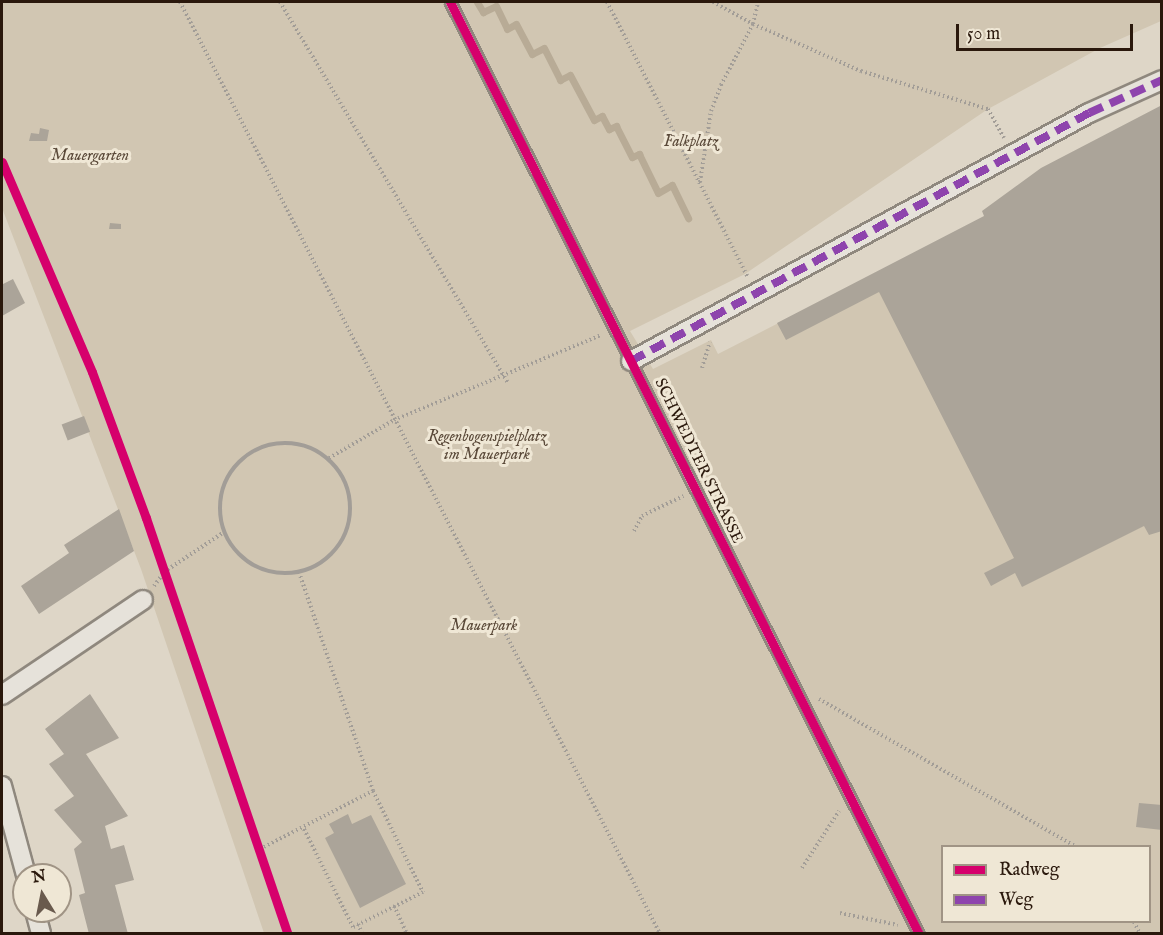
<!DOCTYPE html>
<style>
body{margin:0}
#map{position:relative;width:1163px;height:935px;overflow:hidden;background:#ded6c7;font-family:"IM FELL English",serif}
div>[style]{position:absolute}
.green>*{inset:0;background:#d1c6b2}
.stream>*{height:7px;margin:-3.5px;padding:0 3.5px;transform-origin:3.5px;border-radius:3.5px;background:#b8ab96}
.building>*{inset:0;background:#aba499;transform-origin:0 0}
.path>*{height:4px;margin-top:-2px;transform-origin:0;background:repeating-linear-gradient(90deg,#a29d97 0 1.5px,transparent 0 4.5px)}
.path>.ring{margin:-2px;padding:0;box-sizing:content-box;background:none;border:4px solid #a29d97;border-radius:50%}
.roads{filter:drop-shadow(2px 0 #8f887e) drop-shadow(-2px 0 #8f887e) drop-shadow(0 2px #8f887e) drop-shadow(0 -2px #8f887e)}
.lane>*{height:9px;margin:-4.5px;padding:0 4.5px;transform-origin:4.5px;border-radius:4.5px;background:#e6e2da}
.street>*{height:18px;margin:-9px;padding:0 9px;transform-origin:9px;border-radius:9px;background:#e6e2da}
.quiet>*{height:8px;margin-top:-4px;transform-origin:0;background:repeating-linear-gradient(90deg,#8e44ad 0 15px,transparent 0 23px)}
.cycleway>*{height:9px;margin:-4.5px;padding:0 4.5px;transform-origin:4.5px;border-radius:4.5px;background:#d6006c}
span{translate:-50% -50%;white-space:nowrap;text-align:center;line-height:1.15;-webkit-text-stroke:6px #efe7d5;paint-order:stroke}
.park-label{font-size:16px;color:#594838;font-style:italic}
.street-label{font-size:16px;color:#2a180c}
.frame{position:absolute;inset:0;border:3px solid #2a180c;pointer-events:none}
.legend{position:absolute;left:941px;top:845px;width:210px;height:78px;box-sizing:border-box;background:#efe7d5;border:2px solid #a09485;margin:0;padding:8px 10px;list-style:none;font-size:18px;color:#2a180c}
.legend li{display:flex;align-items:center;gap:12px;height:30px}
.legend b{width:30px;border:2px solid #a09485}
.north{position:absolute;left:12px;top:863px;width:60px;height:60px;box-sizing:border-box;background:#efe7d5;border:2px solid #a09485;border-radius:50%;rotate:350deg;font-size:16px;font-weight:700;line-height:24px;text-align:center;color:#2a180c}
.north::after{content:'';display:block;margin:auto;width:21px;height:27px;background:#695a4d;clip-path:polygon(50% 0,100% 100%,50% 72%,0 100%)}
.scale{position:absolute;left:956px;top:24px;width:177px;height:27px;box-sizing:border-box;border:3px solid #2a180c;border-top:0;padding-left:8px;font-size:18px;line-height:21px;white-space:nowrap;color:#2a180c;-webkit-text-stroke:4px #efe7d5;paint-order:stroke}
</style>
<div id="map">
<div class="green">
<div style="clip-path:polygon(evenodd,2px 2px,1161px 2px,1161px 21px,1100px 48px,988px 109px,745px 274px,630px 331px,653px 369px,711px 340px,718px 354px,1161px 127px,1161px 933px,264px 933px,141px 569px,2px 208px,2px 2px,942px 846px,1150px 846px,1150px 922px,942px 922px,942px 846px)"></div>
</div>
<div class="stream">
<div style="left:477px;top:2px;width:12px;rotate:59deg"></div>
<div style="left:483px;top:12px;width:14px;rotate:-25deg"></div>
<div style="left:496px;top:6px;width:25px;rotate:64deg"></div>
<div style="left:507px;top:29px;width:10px;rotate:-29deg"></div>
<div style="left:516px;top:24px;width:34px;rotate:62deg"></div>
<div style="left:532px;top:54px;width:13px;rotate:-27deg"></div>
<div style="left:544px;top:48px;width:36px;rotate:63deg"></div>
<div style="left:560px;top:80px;width:11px;rotate:-27deg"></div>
<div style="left:570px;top:75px;width:51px;rotate:61.9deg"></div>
<div style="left:594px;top:120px;width:9px;rotate:-27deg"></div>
<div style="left:602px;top:116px;width:15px;rotate:62deg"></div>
<div style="left:609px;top:129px;width:8px;rotate:-23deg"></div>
<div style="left:616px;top:126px;width:35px;rotate:63deg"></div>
<div style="left:632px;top:157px;width:8px;rotate:-23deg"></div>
<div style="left:639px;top:154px;width:43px;rotate:64deg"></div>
<div style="left:658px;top:193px;width:16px;rotate:-30deg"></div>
<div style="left:672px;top:185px;width:37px;rotate:64deg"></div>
</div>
<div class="building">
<div style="clip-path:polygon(1162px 105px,1162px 531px,1149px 535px,1144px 526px,1022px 587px,1015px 573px,991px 586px,984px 573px,1014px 558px,879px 292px,786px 340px,777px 323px,984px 216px,982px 211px,1041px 168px)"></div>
<div style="clip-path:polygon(40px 128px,49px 130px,47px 141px,29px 141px,31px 133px,39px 134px)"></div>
<div style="clip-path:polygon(110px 223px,121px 224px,121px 229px,109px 229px)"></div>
<div style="clip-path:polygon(13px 279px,25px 303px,2px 316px,2px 281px,3px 284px)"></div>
<div style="left:84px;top:416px;width:17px;height:24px;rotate:69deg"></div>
<div style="clip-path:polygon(119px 509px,134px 551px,39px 614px,21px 586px,69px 553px,64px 545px)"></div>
<div style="clip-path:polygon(90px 694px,119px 738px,86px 754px,128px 816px,105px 826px,111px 849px,124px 845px,134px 880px,115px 885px,128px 934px,89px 934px,79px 895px,85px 893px,74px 849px,82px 842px,54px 810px,74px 796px,49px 764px,64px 754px,45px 729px)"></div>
<div style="clip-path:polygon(1139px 803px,1162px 805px,1162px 830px,1136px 827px)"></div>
<div style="clip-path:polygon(348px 814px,352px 824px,371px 815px,406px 884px,360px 908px,325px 838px,334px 833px,329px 824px)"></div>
</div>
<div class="path">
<div style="left:180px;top:2px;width:1048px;rotate:62.75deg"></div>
<div style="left:280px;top:2px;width:444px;rotate:59.1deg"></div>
<div style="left:607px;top:2px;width:308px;rotate:62.9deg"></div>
<div style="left:713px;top:2px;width:46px;rotate:28.8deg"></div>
<div style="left:753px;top:24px;width:118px;rotate:23.5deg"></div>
<div style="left:861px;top:71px;width:133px;rotate:16.7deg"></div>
<div style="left:988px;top:109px;width:33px;rotate:61deg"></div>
<div style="left:2px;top:162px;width:228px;rotate:66.8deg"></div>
<div style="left:92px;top:372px;width:156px;rotate:69.7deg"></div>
<div style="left:146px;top:518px;width:440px;rotate:71.2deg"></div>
<div style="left:700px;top:182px;width:72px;rotate:-81.2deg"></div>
<div style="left:711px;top:111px;width:28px;rotate:-69deg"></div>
<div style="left:721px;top:85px;width:69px;rotate:-62.3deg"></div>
<div style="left:753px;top:24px;width:23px;rotate:-77deg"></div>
<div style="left:702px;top:368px;width:27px;rotate:-73deg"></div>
<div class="ring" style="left:220px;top:443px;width:126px;height:126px"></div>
<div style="left:329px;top:458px;width:75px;rotate:-30.3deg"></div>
<div style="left:394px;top:420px;width:224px;rotate:-22.3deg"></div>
<div style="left:634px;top:531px;width:17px;rotate:-62deg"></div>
<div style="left:642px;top:516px;width:46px;rotate:-26deg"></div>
<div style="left:299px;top:572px;width:231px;rotate:71.3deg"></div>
<div style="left:373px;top:791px;width:113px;rotate:63.7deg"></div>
<div style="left:423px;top:892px;width:78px;rotate:153.4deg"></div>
<div style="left:353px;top:927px;width:110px;rotate:-116.6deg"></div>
<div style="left:154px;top:586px;width:17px;rotate:-54deg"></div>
<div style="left:164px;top:572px;width:72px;rotate:-33.7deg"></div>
<div style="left:819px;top:699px;width:295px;rotate:29.9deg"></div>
<div style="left:260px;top:849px;width:127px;rotate:-27.2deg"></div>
<div style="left:802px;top:868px;width:68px;rotate:-57deg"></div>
<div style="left:394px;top:906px;width:31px;rotate:65deg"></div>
<div style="left:840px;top:913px;width:59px;rotate:11.7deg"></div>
<div style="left:1134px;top:922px;width:13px;rotate:63deg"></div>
<div style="left:358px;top:924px;width:11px;rotate:68deg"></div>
</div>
<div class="roads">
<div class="lane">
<div style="left:450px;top:2px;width:1043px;rotate:63.29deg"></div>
</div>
<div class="street">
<div style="left:631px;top:361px;width:521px;rotate:-28.43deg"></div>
<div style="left:1089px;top:113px;width:80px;rotate:-24.3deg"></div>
<div style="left:2px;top:695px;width:170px;rotate:-34deg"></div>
<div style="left:2px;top:786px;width:92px;rotate:74.9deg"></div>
<div style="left:35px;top:911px;width:24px;rotate:75deg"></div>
</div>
</div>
<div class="quiet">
<div style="left:631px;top:361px;width:521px;rotate:-28.43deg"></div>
<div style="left:1089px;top:113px;width:80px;rotate:-24.3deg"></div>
</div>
<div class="cycleway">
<div style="left:450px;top:2px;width:1043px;rotate:63.29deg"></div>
<div style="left:2px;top:162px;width:228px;rotate:66.8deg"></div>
<div style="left:92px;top:372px;width:156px;rotate:69.7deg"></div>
<div style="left:146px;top:518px;width:440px;rotate:71.2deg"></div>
</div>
<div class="park-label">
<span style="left:691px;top:142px">Falkplatz</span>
<span style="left:90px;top:156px">Mauergarten</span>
<span style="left:487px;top:446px">Regenbogenspielplatz<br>im Mauerpark</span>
<span style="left:484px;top:626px">Mauerpark</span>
</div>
<div class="street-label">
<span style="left:698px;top:461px;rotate:64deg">SCHWEDTER STRASSE</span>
</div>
<div class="frame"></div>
<ul class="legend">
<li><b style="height:8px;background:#d6006c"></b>Radweg</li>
<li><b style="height:8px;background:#8e44ad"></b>Weg</li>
</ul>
<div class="north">N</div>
<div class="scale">50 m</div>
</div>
